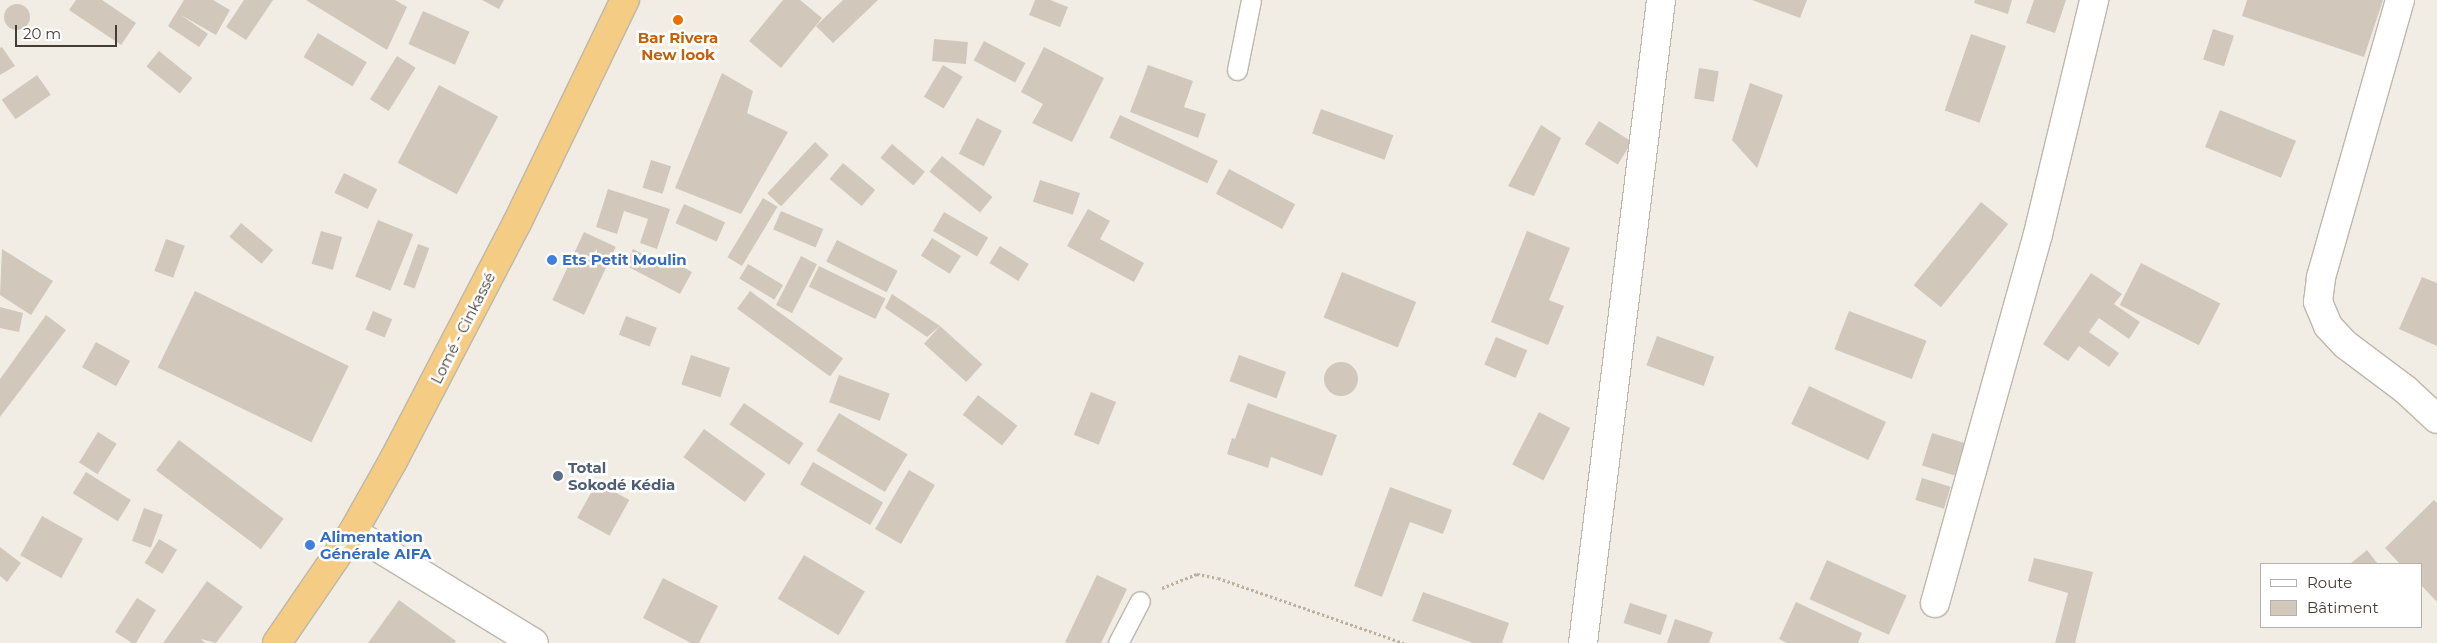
<!DOCTYPE html>
<meta charset="utf-8">
<style>
body{margin:0}
#map{position:relative;width:2437px;height:643px;overflow:hidden;background:#f1ede5;font-family:Montserrat,sans-serif}
div>[style]{position:absolute}
.building>*{inset:0;background:#d1c8bb;transform-origin:0 0}
.round{border-radius:50%}
.path>*{height:3px;margin-top:-1.5px;transform-origin:0;background:repeating-linear-gradient(90deg,#bcaf9b 0 2.5px,transparent 0 5px)}
.roads{filter:drop-shadow(1px 0 #beb7ab) drop-shadow(-1px 0 #beb7ab) drop-shadow(0 1px #beb7ab) drop-shadow(0 -1px #beb7ab)}
.service>*{height:19px;margin:-9.5px;padding:0 9.5px;transform-origin:9.5px;border-radius:9.5px;background:#fff}
.minor>*{height:28px;margin:-14px;padding:0 14px;transform-origin:14px;border-radius:14px;background:#fff}
.trunk>*{height:28px;margin:-14px;padding:0 14px;transform-origin:14px;border-radius:14px;background:#f4cc84}
.dots>*{width:14px;height:14px;translate:-50% -50%;box-sizing:border-box;border:2px solid #fff;border-radius:50%}
span{translate:-50% -50%;white-space:nowrap;text-align:center;line-height:1.15;-webkit-text-stroke:5px #fff;paint-order:stroke}
.food-label{font-size:15px;color:#c56008;font-weight:700}
.shop-label{font-size:15px;color:#366cbe;font-weight:700}
.left{translate:0 -50%;text-align:left}
.street-label{font-size:15px;color:#433d35}
.service-label{font-size:15px;color:#4e5e75;font-weight:700}
.legend{position:absolute;left:2260px;top:563px;width:162px;height:65px;box-sizing:border-box;background:#fff;border:1px solid #b4b1ae;margin:0;padding:6px 9px;list-style:none;font-size:15px;color:#433d35}
.legend li{display:flex;align-items:center;gap:10px;height:25px}
.legend b{width:25px;border:1px solid #b4b1ae}
.scale{position:absolute;left:15px;top:25px;width:102px;height:22px;box-sizing:border-box;border:2px solid #433d35;border-top:0;padding-left:6px;font-size:15px;line-height:18px;white-space:nowrap;color:#433d35;-webkit-text-stroke:4px #fff;paint-order:stroke}
</style>
<div id="map">
<div class="building">
<div style="clip-path:polygon(76px 0,102px 0,136px 23px,121px 45px,69px 10px)"></div>
<div style="clip-path:polygon(184px 0,213px 0,230px 10px,216px 35px,181px 15px,208px 34px,199px 47px,168px 26px)"></div>
<div style="clip-path:polygon(244px 0,273px 0,246px 40px,226px 27px)"></div>
<div style="clip-path:polygon(306px 0,395px 0,407px 7px,387px 50px)"></div>
<div style="clip-path:polygon(482px 0,504px 0,499px 9px)"></div>
<div style="clip-path:polygon(783px 0,800px 0,822px 18px,781px 68px,749px 41px)"></div>
<div style="clip-path:polygon(843px 0,878px 0,833px 43px,816px 26px)"></div>
<div style="clip-path:polygon(1035px 0,1050px 0,1068px 7px,1060px 27px,1029px 15px)"></div>
<div style="clip-path:polygon(1752px 0,1807px 0,1800px 18px)"></div>
<div style="clip-path:polygon(1975px 0,2012px 0,2008px 14px,1974px 3px)"></div>
<div style="clip-path:polygon(2034px 0,2066px 0,2055px 33px,2026px 23px)"></div>
<div style="clip-path:polygon(2247px 0,2383px 0,2364px 57px,2242px 16px)"></div>
<div class="round" style="left:4px;top:4px;width:26px;height:26px"></div>
<div style="left:423px;top:11px;width:51px;height:36px;rotate:24deg"></div>
<div style="left:2213px;top:29px;width:22px;height:32px;rotate:18deg"></div>
<div style="left:318px;top:33px;width:57px;height:28px;rotate:31deg"></div>
<div style="left:1971px;top:34px;width:37px;height:81px;rotate:19deg"></div>
<div style="left:934px;top:39px;width:34px;height:22px;rotate:5deg"></div>
<div style="left:984px;top:41px;width:47px;height:22px;rotate:28deg"></div>
<div style="clip-path:polygon(2px 47px,15px 66px,0 75px,0 48px)"></div>
<div style="clip-path:polygon(1044px 47px,1104px 78px,1072px 142px,1032px 123px,1043px 104px,1021px 92px)"></div>
<div style="left:159px;top:51px;width:43px;height:20px;rotate:39deg"></div>
<div style="left:397px;top:56px;width:22px;height:51px;rotate:32deg"></div>
<div style="left:943px;top:65px;width:23px;height:37px;rotate:31deg"></div>
<div style="clip-path:polygon(1148px 65px,1193px 81px,1184px 107px,1206px 114px,1198px 138px,1130px 112px)"></div>
<div style="left:1699px;top:68px;width:20px;height:31px;rotate:9deg"></div>
<div style="clip-path:polygon(722px 73px,753px 91px,747px 113px,788px 132px,741px 214px,675px 188px)"></div>
<div style="left:37px;top:75px;width:24px;height:43px;rotate:55deg"></div>
<div style="clip-path:polygon(1750px 83px,1783px 95px,1757px 168px,1732px 140px)"></div>
<div style="left:439px;top:85px;width:67px;height:88px;rotate:28deg"></div>
<div style="left:1321px;top:109px;width:77px;height:26px;rotate:20deg"></div>
<div style="left:2220px;top:110px;width:82px;height:40px;rotate:22deg"></div>
<div style="left:1120px;top:115px;width:108px;height:25px;rotate:25deg"></div>
<div style="left:977px;top:118px;width:28px;height:40px;rotate:27deg"></div>
<div style="left:1599px;top:121px;width:39px;height:27px;rotate:32deg"></div>
<div style="clip-path:polygon(1541px 125px,1561px 138px,1534px 196px,1508px 186px)"></div>
<div style="left:815px;top:142px;width:19px;height:70px;rotate:43deg"></div>
<div style="left:892px;top:144px;width:43px;height:18px;rotate:40deg"></div>
<div style="left:942px;top:156px;width:65px;height:20px;rotate:39deg"></div>
<div style="left:651px;top:160px;width:21px;height:29px;rotate:17deg"></div>
<div style="left:843px;top:163px;width:42px;height:21px;rotate:40deg"></div>
<div style="left:1229px;top:169px;width:75px;height:28px;rotate:28deg"></div>
<div style="left:344px;top:173px;width:37px;height:22px;rotate:26deg"></div>
<div style="left:1040px;top:180px;width:42px;height:23px;rotate:18deg"></div>
<div style="clip-path:polygon(608px 189px,670px 209px,657px 249px,640px 243px,648px 219px,624px 211px,617px 234px,596px 227px)"></div>
<div style="left:763px;top:198px;width:17px;height:69px;rotate:31deg"></div>
<div style="left:1981px;top:202px;width:35px;height:107px;rotate:39deg"></div>
<div style="left:684px;top:204px;width:45px;height:21px;rotate:24deg"></div>
<div style="clip-path:polygon(1088px 209px,1110px 221px,1100px 239px,1144px 263px,1134px 282px,1067px 246px)"></div>
<div style="left:781px;top:211px;width:46px;height:20px;rotate:23deg"></div>
<div style="left:944px;top:212px;width:51px;height:22px;rotate:30deg"></div>
<div style="left:378px;top:220px;width:38px;height:61px;rotate:22deg"></div>
<div style="left:241px;top:223px;width:42px;height:18px;rotate:40deg"></div>
<div style="left:321px;top:231px;width:22px;height:34px;rotate:16deg"></div>
<div style="clip-path:polygon(1527px 231px,1570px 248px,1549px 300px,1564px 306px,1548px 345px,1491px 322px)"></div>
<div style="left:584px;top:232px;width:35px;height:75px;rotate:25deg"></div>
<div style="left:932px;top:238px;width:34px;height:21px;rotate:32deg"></div>
<div style="left:166px;top:239px;width:20px;height:34px;rotate:20deg"></div>
<div style="left:837px;top:240px;width:68px;height:24px;rotate:27deg"></div>
<div style="left:418px;top:244px;width:12px;height:43px;rotate:20deg"></div>
<div style="left:1000px;top:246px;width:34px;height:20px;rotate:32deg"></div>
<div style="clip-path:polygon(2px 249px,53px 281px,31px 315px,0 295px)"></div>
<div style="clip-path:polygon(633px 249px,659px 262px,662px 256px,692px 272px,680px 294px,625px 265px)"></div>
<div style="left:801px;top:256px;width:18px;height:55px;rotate:27deg"></div>
<div style="left:2141px;top:263px;width:89px;height:47px;rotate:27deg"></div>
<div style="left:748px;top:264px;width:41px;height:17px;rotate:31deg"></div>
<div style="left:819px;top:266px;width:74px;height:23px;rotate:26deg"></div>
<div style="left:1342px;top:272px;width:80px;height:49px;rotate:22deg"></div>
<div style="clip-path:polygon(2091px 273px,2122px 294px,2114px 304px,2140px 322px,2129px 339px,2099px 318px,2089px 332px,2119px 353px,2109px 367px,2079px 346px,2068px 361px,2043px 344px)"></div>
<div style="clip-path:polygon(2422px 277px,2437px 283px,2437px 346px,2399px 329px)"></div>
<div style="left:195px;top:291px;width:171px;height:85px;rotate:26deg"></div>
<div style="left:750px;top:291px;width:115px;height:22px;rotate:36deg"></div>
<div style="clip-path:polygon(892px 294px,940px 326px,927px 337px,885px 308px)"></div>
<div style="clip-path:polygon(0 307px,23px 313px,19px 332px,0 328px)"></div>
<div style="left:373px;top:311px;width:21px;height:20px;rotate:23deg"></div>
<div style="left:1849px;top:311px;width:83px;height:41px;rotate:21deg"></div>
<div style="clip-path:polygon(46px 315px,66px 330px,0 417px,0 379px)"></div>
<div style="left:626px;top:316px;width:33px;height:20px;rotate:21deg"></div>
<div style="left:940px;top:326px;width:57px;height:24px;rotate:42deg"></div>
<div style="left:1657px;top:336px;width:61px;height:31px;rotate:20deg"></div>
<div style="left:1496px;top:337px;width:34px;height:30px;rotate:23deg"></div>
<div style="left:96px;top:342px;width:39px;height:29px;rotate:29deg"></div>
<div style="left:691px;top:355px;width:41px;height:31px;rotate:18deg"></div>
<div style="left:1239px;top:355px;width:50px;height:28px;rotate:20deg"></div>
<div class="round" style="left:1324px;top:362px;width:34px;height:34px"></div>
<div style="left:839px;top:375px;width:54px;height:29px;rotate:20deg"></div>
<div style="left:1809px;top:386px;width:85px;height:42px;rotate:25deg"></div>
<div style="left:1091px;top:392px;width:27px;height:46px;rotate:22deg"></div>
<div style="left:978px;top:395px;width:50px;height:25px;rotate:38deg"></div>
<div style="left:744px;top:403px;width:72px;height:26px;rotate:34deg"></div>
<div style="clip-path:polygon(1248px 403px,1337px 435px,1322px 476px,1271px 457px,1268px 468px,1227px 454px,1232px 438px,1235px 439px)"></div>
<div style="left:1539px;top:412px;width:35px;height:59px;rotate:27deg"></div>
<div style="left:839px;top:413px;width:80px;height:44px;rotate:31deg"></div>
<div style="left:704px;top:429px;width:76px;height:35px;rotate:36deg"></div>
<div style="left:98px;top:432px;width:22px;height:36px;rotate:32deg"></div>
<div style="left:1932px;top:433px;width:34px;height:34px;rotate:17deg"></div>
<div style="left:179px;top:440px;width:131px;height:38px;rotate:37deg"></div>
<div style="left:813px;top:462px;width:81px;height:26px;rotate:30deg"></div>
<div style="left:909px;top:470px;width:30px;height:68px;rotate:30deg"></div>
<div style="left:86px;top:472px;width:53px;height:25px;rotate:32deg"></div>
<div style="left:1922px;top:478px;width:30px;height:23px;rotate:17deg"></div>
<div style="left:597px;top:482px;width:37px;height:41px;rotate:29deg"></div>
<div style="clip-path:polygon(1390px 487px,1452px 510px,1443px 534px,1410px 522px,1382px 597px,1354px 586px)"></div>
<div style="clip-path:polygon(2434px 500px,2437px 503px,2437px 602px,2421px 585px,2421px 564px,2400px 564px,2385px 548px)"></div>
<div style="left:144px;top:508px;width:20px;height:35px;rotate:20deg"></div>
<div style="left:42px;top:516px;width:47px;height:45px;rotate:29deg"></div>
<div style="left:159px;top:539px;width:21px;height:28px;rotate:31deg"></div>
<div style="clip-path:polygon(0 547px,21px 563px,7px 582px,0 576px)"></div>
<div style="clip-path:polygon(2367px 550px,2378px 564px,2350px 564px)"></div>
<div style="left:804px;top:555px;width:71px;height:51px;rotate:31deg"></div>
<div style="clip-path:polygon(2034px 558px,2093px 572px,2075px 643px,2055px 643px,2068px 593px,2028px 581px)"></div>
<div style="left:1827px;top:560px;width:87px;height:43px;rotate:24deg"></div>
<div style="clip-path:polygon(1097px 575px,1127px 589px,1101px 643px,1068px 643px,1065px 642px)"></div>
<div style="clip-path:polygon(663px 578px,718px 606px,699px 643px,691px 643px,643px 618px)"></div>
<div style="clip-path:polygon(207px 581px,243px 607px,216px 643px,201px 639px,205px 643px,163px 643px)"></div>
<div style="clip-path:polygon(1423px 592px,1509px 623px,1502px 643px,1473px 643px,1412px 621px)"></div>
<div style="clip-path:polygon(137px 598px,156px 610px,136px 643px,132px 643px,115px 632px)"></div>
<div style="clip-path:polygon(399px 600px,456px 641px,454px 643px,368px 643px)"></div>
<div style="clip-path:polygon(1796px 602px,1862px 633px,1858px 643px,1787px 643px,1779px 639px)"></div>
<div style="left:1630px;top:603px;width:39px;height:21px;rotate:18deg"></div>
<div style="clip-path:polygon(1675px 619px,1713px 632px,1709px 643px,1667px 643px)"></div>
</div>
<div class="path">
<div style="left:1162px;top:588px;width:38px;rotate:-22deg"></div>
<div style="left:1197px;top:574px;width:21px;rotate:11deg"></div>
<div style="left:1218px;top:578px;width:197px;rotate:19.3deg"></div>
</div>
<div class="roads">
<div class="service">
<div style="left:1237px;top:70px;width:71px;rotate:-78.7deg"></div>
<div style="left:1118px;top:643px;width:47px;rotate:-62.4deg"></div>
</div>
<div class="minor">
<div style="left:2400px;top:0;width:289px;rotate:105.9deg"></div>
<div style="left:2321px;top:278px;width:24px;rotate:97deg"></div>
<div style="left:2318px;top:302px;width:26px;rotate:67deg"></div>
<div style="left:2328px;top:326px;width:26px;rotate:47deg"></div>
<div style="left:2346px;top:345px;width:75px;rotate:36.9deg"></div>
<div style="left:2406px;top:390px;width:42px;rotate:43.1deg"></div>
<div style="left:353px;top:532px;width:212px;rotate:31.5deg"></div>
<div style="left:1935px;top:603px;width:383px;rotate:-74.4deg"></div>
<div style="left:2038px;top:234px;width:241px;rotate:-76.5deg"></div>
<div style="left:1583px;top:643px;width:648px;rotate:-83.08deg"></div>
</div>
<div class="trunk">
<div style="left:277px;top:643px;width:135px;rotate:-55.6deg"></div>
<div style="left:353px;top:532px;width:81px;rotate:-60.6deg"></div>
<div style="left:393px;top:461px;width:268px;rotate:-62.5deg"></div>
<div style="left:517px;top:223px;width:248px;rotate:-64.2deg"></div>
</div>
</div>
<div class="dots">
<div style="left:678px;top:20px;background:#e8710a"></div>
<div style="left:552px;top:260px;background:#3f7fe0"></div>
<div style="left:558px;top:476px;background:#5c6f8a"></div>
<div style="left:310px;top:545px;background:#3f7fe0"></div>
</div>
<div class="food-label">
<span style="left:678px;top:46px">Bar Rivera<br>New look</span>
</div>
<div class="shop-label">
<span class="left" style="left:562px;top:260px">Ets Petit Moulin</span>
<span class="left" style="left:320px;top:545px">Alimentation<br>Générale AIFA</span>
</div>
<div class="street-label">
<span style="left:463px;top:328px;rotate:-63deg">Lomé - Cinkassé</span>
</div>
<div class="service-label">
<span class="left" style="left:568px;top:476px">Total<br>Sokodé Kédia</span>
</div>
<ul class="legend">
<li><b style="height:6px;background:#fff"></b>Route</li>
<li><b style="height:14px;background:#d1c8bb"></b>Bâtiment</li>
</ul>
<div class="scale">20 m</div>
</div>
